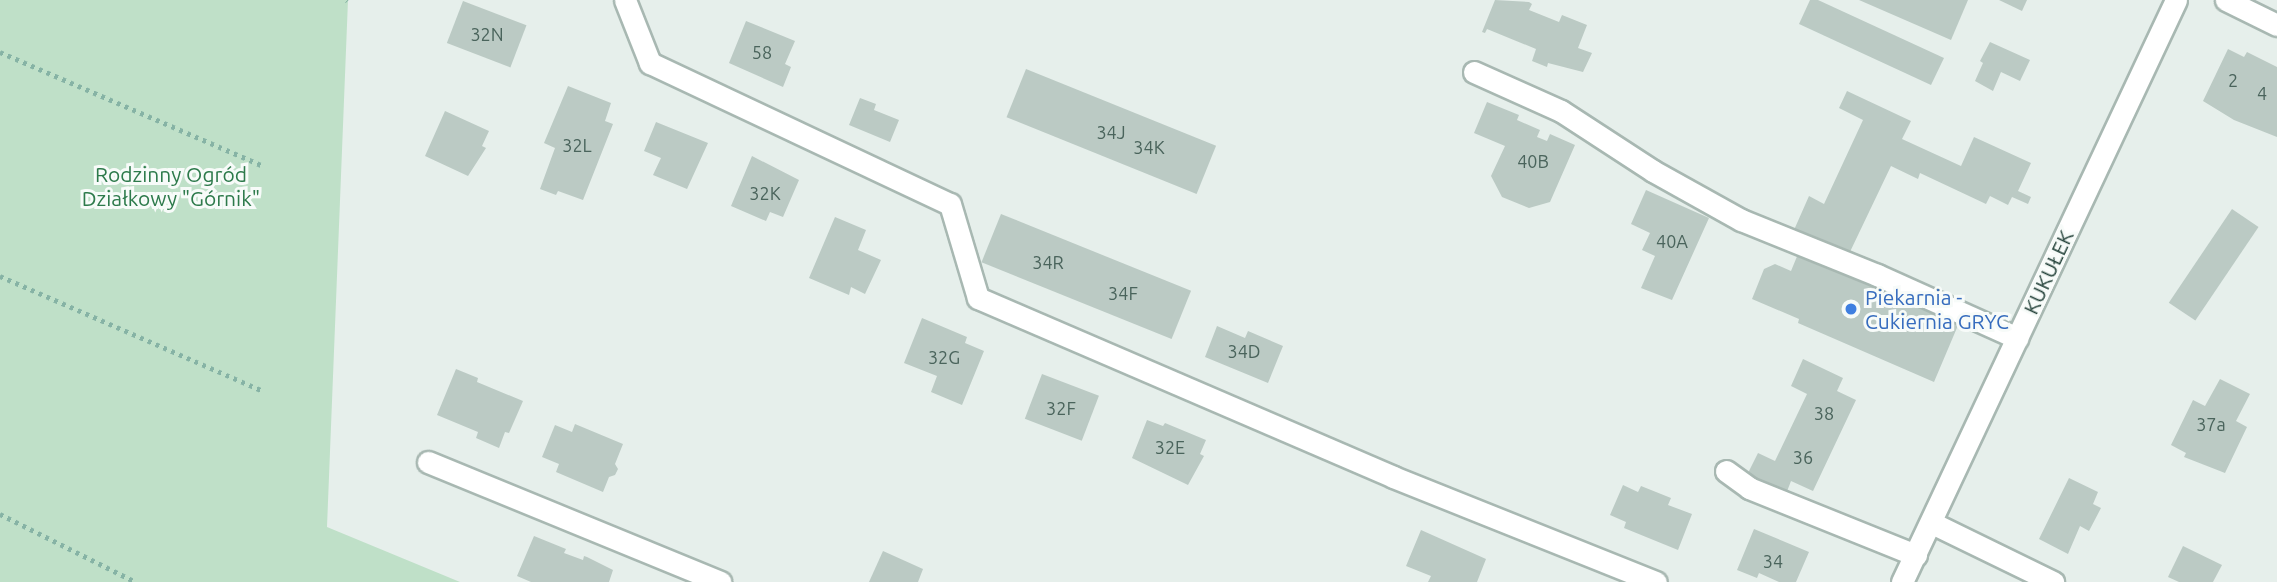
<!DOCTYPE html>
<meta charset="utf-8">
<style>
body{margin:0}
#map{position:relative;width:2277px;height:582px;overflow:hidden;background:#e6efeb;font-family:Ubuntu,sans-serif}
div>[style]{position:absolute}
.green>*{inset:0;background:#bfe0c8}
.building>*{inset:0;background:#bbcac4;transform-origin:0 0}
.path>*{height:4.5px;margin-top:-2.25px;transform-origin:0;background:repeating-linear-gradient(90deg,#86b3a5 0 3.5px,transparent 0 8.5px)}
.roads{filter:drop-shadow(2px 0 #a8b8b2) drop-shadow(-2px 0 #a8b8b2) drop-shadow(0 2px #a8b8b2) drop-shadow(0 -2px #a8b8b2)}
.minor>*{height:21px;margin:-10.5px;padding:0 10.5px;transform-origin:10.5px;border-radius:10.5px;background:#fff}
.dots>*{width:19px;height:19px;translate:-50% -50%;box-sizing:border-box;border:4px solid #f7fbf9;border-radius:50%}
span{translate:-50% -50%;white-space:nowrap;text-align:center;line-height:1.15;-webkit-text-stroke:6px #f7fbf9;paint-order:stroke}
.number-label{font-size:18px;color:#4a645c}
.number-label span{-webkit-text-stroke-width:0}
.park-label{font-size:21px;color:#2d7a4b}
.street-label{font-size:21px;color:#24423a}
.shop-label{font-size:21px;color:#366cbe}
.left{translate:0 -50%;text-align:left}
</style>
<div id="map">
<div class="green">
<div style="clip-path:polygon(0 0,348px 0,327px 527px,460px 582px,0 582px)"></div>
</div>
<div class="building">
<div style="clip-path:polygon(1495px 0,1529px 2px,1532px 4px,1529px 10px,1559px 22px,1562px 15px,1587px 25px,1578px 48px,1592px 53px,1583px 72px,1548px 63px,1547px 67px,1532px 61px,1536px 49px,1487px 29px,1485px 33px,1482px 32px)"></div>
<div style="clip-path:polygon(1810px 0,1818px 0,1944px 58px,1931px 85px,1799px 24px)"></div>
<div style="clip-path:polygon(1859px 0,1968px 0,1951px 40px)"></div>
<div style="clip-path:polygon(1999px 0,2027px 0,2022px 11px)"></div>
<div style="left:463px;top:1px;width:68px;height:45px;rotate:21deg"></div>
<div style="clip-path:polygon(746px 21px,795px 41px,785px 64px,791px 67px,783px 87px,729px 63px)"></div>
<div style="clip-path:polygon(1990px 42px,2030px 60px,2020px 81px,2001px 72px,1993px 91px,1975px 81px,1983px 63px,1980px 61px)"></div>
<div style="clip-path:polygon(2228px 49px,2244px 57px,2247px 52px,2277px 67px,2277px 137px,2234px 120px,2203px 101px)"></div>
<div style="left:1026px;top:69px;width:205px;height:52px;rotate:22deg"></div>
<div style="clip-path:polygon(568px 86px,611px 103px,605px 121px,613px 124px,583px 200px,558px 191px,556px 195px,540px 189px,555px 148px,544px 143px)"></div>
<div style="clip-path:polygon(1847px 91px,1911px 121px,1902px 139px,1961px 166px,1974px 137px,2031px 163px,2018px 191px,2031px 197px,2028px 204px,2012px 197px,2008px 205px,1990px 196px,1986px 204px,1920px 173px,1918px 179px,1891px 166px,1848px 256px,1794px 230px,1809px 196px,1824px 204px,1863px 120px,1839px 108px)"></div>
<div style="clip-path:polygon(860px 98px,876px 104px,874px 110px,899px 120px,890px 142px,849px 125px)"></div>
<div style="clip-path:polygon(1487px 102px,1519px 115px,1517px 120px,1540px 130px,1537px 137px,1547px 141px,1550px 134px,1575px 145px,1550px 202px,1529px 208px,1502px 197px,1491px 176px,1505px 146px,1474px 133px)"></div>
<div style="clip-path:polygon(445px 111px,489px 131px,482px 146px,486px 148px,468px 176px,425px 156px)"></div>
<div style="clip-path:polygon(656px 122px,708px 143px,687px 189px,653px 175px,661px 158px,644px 151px)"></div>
<div style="clip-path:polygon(752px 156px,799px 180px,783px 217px,770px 212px,766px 221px,731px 206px)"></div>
<div style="clip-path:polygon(1646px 190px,1709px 218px,1672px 300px,1641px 288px,1655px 256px,1642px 250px,1650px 233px,1631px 224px)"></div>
<div style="left:2232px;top:209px;width:32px;height:113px;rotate:34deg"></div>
<div style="left:1001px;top:214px;width:205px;height:52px;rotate:22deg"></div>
<div style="clip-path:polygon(835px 217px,866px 230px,858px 250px,881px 260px,865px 294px,851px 287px,849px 295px,809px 278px)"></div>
<div style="clip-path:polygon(1798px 254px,1959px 323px,1934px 382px,1798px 323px,1799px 319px,1752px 299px,1764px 269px,1775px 264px,1791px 271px)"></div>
<div style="clip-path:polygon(922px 318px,967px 337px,965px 343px,984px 351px,962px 405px,931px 392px,937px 376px,904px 363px)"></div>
<div style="clip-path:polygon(1217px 326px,1245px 338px,1248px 331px,1283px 346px,1268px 383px,1205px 357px)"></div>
<div style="clip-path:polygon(1803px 359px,1843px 378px,1837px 391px,1856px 400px,1813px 491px,1791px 481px,1786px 494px,1747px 475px,1758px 453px,1775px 461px,1807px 394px,1791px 386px)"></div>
<div style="clip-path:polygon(456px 369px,478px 378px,477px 382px,523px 401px,509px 433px,505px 432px,499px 448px,476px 438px,478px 432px,437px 415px)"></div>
<div style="left:1042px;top:374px;width:61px;height:48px;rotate:21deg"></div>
<div style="clip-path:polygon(2220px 379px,2250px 394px,2236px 421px,2247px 427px,2225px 473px,2184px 457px,2186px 453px,2171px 445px,2193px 400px,2205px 406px)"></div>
<div style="clip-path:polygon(1147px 420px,1163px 426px,1165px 423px,1206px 440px,1200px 454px,1204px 456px,1188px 485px,1132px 458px)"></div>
<div style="clip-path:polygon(575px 424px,623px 444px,615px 464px,618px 469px,615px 475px,609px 477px,603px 492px,556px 472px,559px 464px,542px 457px,555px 425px,572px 432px)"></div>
<div style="clip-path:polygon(2069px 478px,2098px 492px,2093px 504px,2101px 508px,2089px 531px,2080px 526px,2068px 554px,2039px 539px)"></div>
<div style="clip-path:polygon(1623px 485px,1638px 492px,1641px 486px,1671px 498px,1668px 505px,1692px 514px,1678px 550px,1624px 528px,1626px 522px,1610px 515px)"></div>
<div style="clip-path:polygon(1754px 529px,1809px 552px,1796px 582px,1779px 582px,1759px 573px,1757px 578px,1737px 570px)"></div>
<div style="clip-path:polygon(1421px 530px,1486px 559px,1477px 582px,1428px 582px,1431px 576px,1406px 566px)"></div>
<div style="clip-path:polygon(534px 536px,566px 549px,564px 553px,583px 560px,584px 556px,587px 557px,613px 570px,609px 582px,531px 582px,517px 576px)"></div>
<div style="clip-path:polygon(2183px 546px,2222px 565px,2213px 582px,2179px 582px,2168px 577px)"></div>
<div style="clip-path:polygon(883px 551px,923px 569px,918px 582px,869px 582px)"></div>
</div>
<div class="path">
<div style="left:347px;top:0;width:1px;rotate:45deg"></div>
<div style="left:0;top:52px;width:288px;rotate:23.4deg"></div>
<div style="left:0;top:276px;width:287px;rotate:23.6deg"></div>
<div style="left:0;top:514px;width:152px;rotate:26.6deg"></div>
</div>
<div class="roads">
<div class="minor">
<div style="left:625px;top:0;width:68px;rotate:68.4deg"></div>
<div style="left:650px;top:63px;width:331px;rotate:25.2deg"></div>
<div style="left:950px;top:204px;width:98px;rotate:73.4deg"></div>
<div style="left:978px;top:298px;width:452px;rotate:23.3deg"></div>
<div style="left:1393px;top:477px;width:283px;rotate:21.8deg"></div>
<div style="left:2226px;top:0;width:57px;rotate:26.1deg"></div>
<div style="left:1474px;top:72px;width:95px;rotate:24.1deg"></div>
<div style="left:1561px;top:111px;width:110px;rotate:33.1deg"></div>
<div style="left:1653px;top:171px;width:101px;rotate:29.1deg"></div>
<div style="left:1741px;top:220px;width:147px;rotate:22deg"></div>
<div style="left:1877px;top:275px;width:154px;rotate:24.2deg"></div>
<div style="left:428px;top:462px;width:316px;rotate:22.3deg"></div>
<div style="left:1726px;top:471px;width:29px;rotate:36deg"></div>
<div style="left:1749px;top:488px;width:180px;rotate:21.9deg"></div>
<div style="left:1932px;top:523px;width:135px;rotate:26deg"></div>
<div style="left:1902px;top:582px;width:643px;rotate:-64.79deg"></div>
</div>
</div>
<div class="dots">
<div style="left:1851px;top:309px;background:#3f7fe0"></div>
</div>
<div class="number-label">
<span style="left:487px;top:34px">32N</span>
<span style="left:762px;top:52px">58</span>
<span style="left:2233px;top:80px">2</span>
<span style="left:2262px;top:93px">4</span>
<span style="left:1111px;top:132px">34J</span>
<span style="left:577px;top:145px">32L</span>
<span style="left:1149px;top:147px">34K</span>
<span style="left:1533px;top:161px">40B</span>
<span style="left:765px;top:193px">32K</span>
<span style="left:1672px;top:241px">40A</span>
<span style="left:1048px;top:262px">34R</span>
<span style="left:1123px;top:293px">34F</span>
<span style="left:1244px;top:351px">34D</span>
<span style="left:944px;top:357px">32G</span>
<span style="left:1061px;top:408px">32F</span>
<span style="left:1824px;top:413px">38</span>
<span style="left:2211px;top:424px">37a</span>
<span style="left:1170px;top:447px">32E</span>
<span style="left:1803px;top:457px">36</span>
<span style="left:1773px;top:561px">34</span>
</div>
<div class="park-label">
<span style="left:171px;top:186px">Rodzinny Ogród<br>Działkowy "Górnik"</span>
</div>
<div class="street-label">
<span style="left:2048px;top:272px;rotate:-65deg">KUKUŁEK</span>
</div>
<div class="shop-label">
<span class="left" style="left:1865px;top:309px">Piekarnia -<br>Cukiernia GRYC</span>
</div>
</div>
